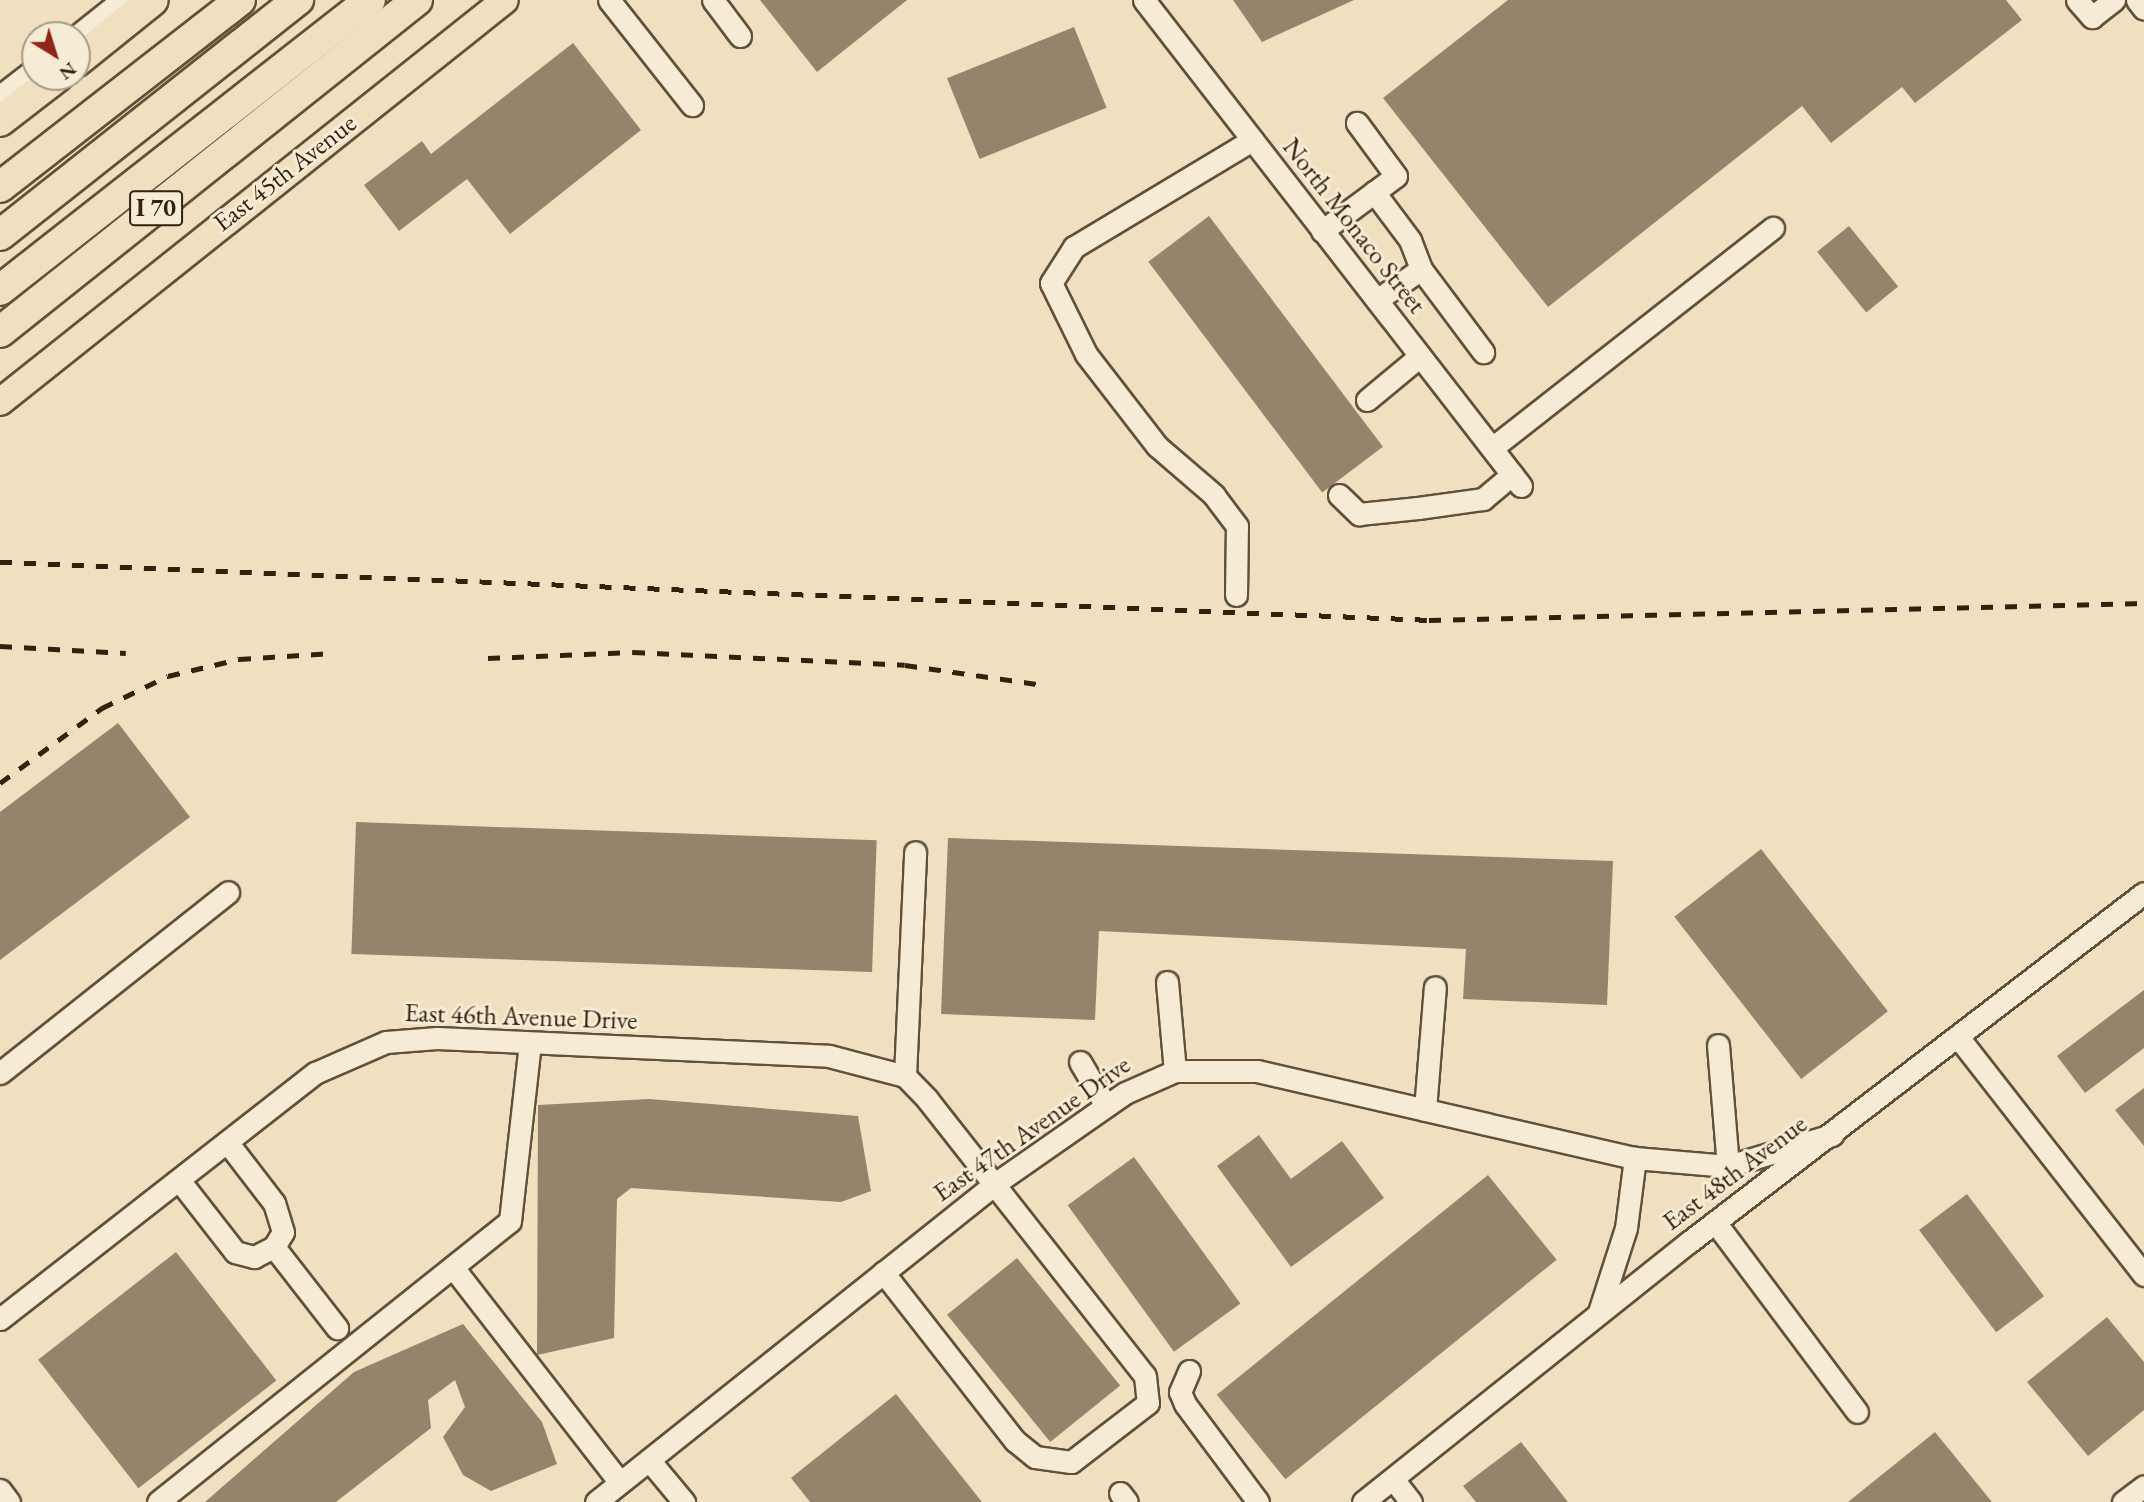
<!DOCTYPE html>
<style>
body{margin:0}
#map{position:relative;width:2144px;height:1502px;overflow:hidden;background:#f1e0bf;font-family:"EB Garamond",serif}
div>[style]{position:absolute}
.building>*{inset:0;background:#95846b;transform-origin:0 0}
.roads{filter:drop-shadow(2px 0 #61513b) drop-shadow(-2px 0 #61513b) drop-shadow(0 2px #61513b) drop-shadow(0 -2px #61513b)}
.minor>*{height:21px;margin:-10.5px;padding:0 10.5px;transform-origin:10.5px;border-radius:10.5px;background:#f6ebd5}
.major>*{height:26px;margin:-13px;padding:0 13px;transform-origin:13px;border-radius:13px;background:#f1e0bf}
.highway>*{height:30px;margin:-15px;padding:0 15px;transform-origin:15px;border-radius:15px;background:#f1e0bf}
.rail>*{height:5px;margin-top:-2.5px;transform-origin:0;background:repeating-linear-gradient(90deg,#31210f 0 12px,transparent 0 24px)}
span{translate:-50% -50%;white-space:nowrap;text-align:center;line-height:1.15;-webkit-text-stroke:6px #f6ebd5;paint-order:stroke}
.shield-label span{padding:2px 5px;background:#f6ebd5;border:2px solid;border-radius:5px;-webkit-text-stroke-width:0}
.shield-label{font-size:24px;color:#31210f;font-weight:700}
.street-label{font-size:26px;color:#31210f}
.north{position:absolute;left:21px;top:21px;width:70px;height:70px;box-sizing:border-box;background:#f6ebd5;border:2px solid #a79a86;border-radius:50%;rotate:142deg;font-size:19px;font-weight:700;line-height:28px;text-align:center;color:#31210f}
.north::after{content:'';display:block;margin:auto;width:24px;height:32px;background:#8f2418;clip-path:polygon(50% 0,100% 100%,50% 72%,0 100%)}
</style>
<div id="map">
<div class="building">
<div style="clip-path:polygon(760px 0,907px 0,817px 72px)"></div>
<div style="clip-path:polygon(1233px 0,1354px 0,1262px 42px)"></div>
<div style="clip-path:polygon(1508px 0,2006px 0,2022px 20px,1915px 103px,1902px 87px,1831px 143px,1802px 106px,1548px 307px,1383px 98px)"></div>
<div style="left:1074px;top:27px;width:87px;height:137px;rotate:68deg"></div>
<div style="clip-path:polygon(573px 43px,641px 130px,510px 234px,467px 179px,399px 231px,364px 185px,422px 141px,431px 154px)"></div>
<div style="left:1209px;top:216px;width:289px;height:76px;rotate:53deg"></div>
<div style="left:1849px;top:226px;width:78px;height:41px;rotate:51deg"></div>
<div style="clip-path:polygon(118px 723px,190px 817px,0 960px,0 812px)"></div>
<div style="left:356px;top:822px;width:521px;height:132px;rotate:2deg"></div>
<div style="clip-path:polygon(948px 838px,1613px 861px,1607px 1005px,1463px 999px,1466px 949px,1099px 931px,1095px 1020px,941px 1014px)"></div>
<div style="left:1761px;top:849px;width:206px;height:110px;rotate:52deg"></div>
<div style="clip-path:polygon(2144px 990px,2144px 1048px,2085px 1093px,2057px 1056px)"></div>
<div style="clip-path:polygon(2144px 1088px,2144px 1146px,2115px 1110px)"></div>
<div style="clip-path:polygon(649px 1099px,858px 1116px,871px 1191px,841px 1202px,631px 1188px,617px 1199px,614px 1338px,537px 1355px,538px 1105px)"></div>
<div style="clip-path:polygon(1259px 1135px,1291px 1179px,1342px 1141px,1384px 1198px,1291px 1267px,1217px 1166px)"></div>
<div style="left:1134px;top:1157px;width:181px;height:82px;rotate:54deg"></div>
<div style="left:1488px;top:1175px;width:109px;height:349px;rotate:51deg"></div>
<div style="left:1967px;top:1194px;width:128px;height:60px;rotate:53deg"></div>
<div style="left:176px;top:1252px;width:163px;height:175px;rotate:52deg"></div>
<div style="left:1017px;top:1258px;width:164px;height:90px;rotate:51deg"></div>
<div style="clip-path:polygon(2107px 1317px,2144px 1362px,2144px 1410px,2088px 1456px,2027px 1382px)"></div>
<div style="clip-path:polygon(463px 1324px,542px 1422px,557px 1464px,491px 1491px,463px 1475px,443px 1437px,465px 1407px,455px 1380px,428px 1400px,431px 1428px,336px 1502px,205px 1502px,354px 1372px)"></div>
<div style="clip-path:polygon(896px 1394px,982px 1502px,810px 1502px,791px 1478px)"></div>
<div style="clip-path:polygon(1935px 1432px,1992px 1502px,1848px 1502px)"></div>
<div style="clip-path:polygon(1521px 1442px,1568px 1502px,1476px 1502px,1463px 1486px)"></div>
</div>
<div class="roads">
<div class="minor">
<div style="left:609px;top:0;width:134px;rotate:51.7deg"></div>
<div style="left:713px;top:0;width:45px;rotate:53.1deg"></div>
<div style="left:1144px;top:0;width:615px;rotate:52.2deg"></div>
<div style="left:2077px;top:0;width:23px;rotate:49deg"></div>
<div style="left:2092px;top:17px;width:28px;rotate:-38deg"></div>
<div style="left:2137px;top:0;width:11px;rotate:52deg"></div>
<div style="left:77px;top:36px;width:58px;rotate:-38.7deg"></div>
<div style="left:0;top:96px;width:44px;rotate:-37.6deg"></div>
<div style="left:1374px;top:192px;width:60px;rotate:53.1deg"></div>
<div style="left:1410px;top:240px;width:31px;rotate:69deg"></div>
<div style="left:1322px;top:231px;width:92px;rotate:-36.6deg"></div>
<div style="left:1396px;top:176px;width:66px;rotate:-126.3deg"></div>
<div style="left:1377px;top:300px;width:54px;rotate:-35.2deg"></div>
<div style="left:1421px;top:269px;width:104px;rotate:53.2deg"></div>
<div style="left:1367px;top:400px;width:69px;rotate:-39.7deg"></div>
<div style="left:1492px;top:448px;width:357px;rotate:-38.1deg"></div>
<div style="left:1339px;top:495px;width:28px;rotate:44deg"></div>
<div style="left:1359px;top:514px;width:59px;rotate:-5.8deg"></div>
<div style="left:1418px;top:508px;width:66px;rotate:-7.9deg"></div>
<div style="left:1483px;top:499px;width:38px;rotate:-40deg"></div>
<div style="left:1236px;top:595px;width:69px;rotate:-89.2deg"></div>
<div style="left:1237px;top:526px;width:39px;rotate:-127deg"></div>
<div style="left:1214px;top:495px;width:75px;rotate:-139.3deg"></div>
<div style="left:1157px;top:446px;width:116px;rotate:-127.7deg"></div>
<div style="left:1086px;top:354px;width:79px;rotate:-116.2deg"></div>
<div style="left:1051px;top:283px;width:43px;rotate:-57.4deg"></div>
<div style="left:1074px;top:247px;width:208px;rotate:-31deg"></div>
<div style="left:1167px;top:982px;width:89px;rotate:84.9deg"></div>
<div style="left:1958px;top:1037px;width:302px;rotate:52deg"></div>
<div style="left:1718px;top:1045px;width:121px;rotate:85.3deg"></div>
<div style="left:1080px;top:1062px;width:51px;rotate:59.4deg"></div>
<div style="left:0;top:1073px;width:291px;rotate:-38.4deg"></div>
<div style="left:905px;top:1076px;width:224px;rotate:-87.4deg"></div>
<div style="left:1425px;top:1110px;width:123px;rotate:-85.4deg"></div>
<div style="left:179px;top:1180px;width:91px;rotate:52.1deg"></div>
<div style="left:235px;top:1252px;width:20px;rotate:15deg"></div>
<div style="left:254px;top:1257px;width:22px;rotate:-27deg"></div>
<div style="left:274px;top:1247px;width:17px;rotate:-59deg"></div>
<div style="left:283px;top:1232px;width:30px;rotate:-107deg"></div>
<div style="left:274px;top:1203px;width:77px;rotate:-127.6deg"></div>
<div style="left:1715px;top:1222px;width:237px;rotate:53.2deg"></div>
<div style="left:274px;top:1247px;width:103px;rotate:52.1deg"></div>
<div style="left:455px;top:1270px;width:269px;rotate:52.2deg"></div>
<div style="left:1599px;top:1312px;width:88px;rotate:-72.2deg"></div>
<div style="left:1626px;top:1228px;width:71px;rotate:-82.7deg"></div>
<div style="left:0;top:1319px;width:400px;rotate:-38deg"></div>
<div style="left:315px;top:1073px;width:77px;rotate:-23.6deg"></div>
<div style="left:386px;top:1042px;width:51px;rotate:-4.5deg"></div>
<div style="left:437px;top:1038px;width:392px;rotate:2.6deg"></div>
<div style="left:829px;top:1056px;width:79px;rotate:14.7deg"></div>
<div style="left:905px;top:1076px;width:32px;rotate:46deg"></div>
<div style="left:927px;top:1099px;width:352px;rotate:51.8deg"></div>
<div style="left:1145px;top:1376px;width:27px;rotate:84deg"></div>
<div style="left:1148px;top:1403px;width:97px;rotate:142.5deg"></div>
<div style="left:1071px;top:1462px;width:36px;rotate:-172deg"></div>
<div style="left:1035px;top:1457px;width:26px;rotate:-141deg"></div>
<div style="left:1015px;top:1441px;width:214px;rotate:-128deg"></div>
<div style="left:1189px;top:1371px;width:23px;rotate:113deg"></div>
<div style="left:1180px;top:1392px;width:13px;rotate:67deg"></div>
<div style="left:1185px;top:1404px;width:122px;rotate:53.3deg"></div>
<div style="left:649px;top:1460px;width:55px;rotate:50.2deg"></div>
<div style="left:1393px;top:1479px;width:29px;rotate:52deg"></div>
<div style="left:0;top:1490px;width:15px;rotate:53deg"></div>
<div style="left:1120px;top:1493px;width:11px;rotate:52deg"></div>
<div style="left:158px;top:1502px;width:450px;rotate:-38.6deg"></div>
<div style="left:510px;top:1221px;width:179px;rotate:-83.6deg"></div>
<div style="left:596px;top:1502px;width:512px;rotate:-38.57deg"></div>
<div style="left:996px;top:1183px;width:157px;rotate:-34.9deg"></div>
<div style="left:1125px;top:1093px;width:55px;rotate:-23.7deg"></div>
<div style="left:1175px;top:1071px;width:82px"></div>
<div style="left:1257px;top:1071px;width:388px;rotate:13deg"></div>
<div style="left:1635px;top:1158px;width:93px;rotate:4.9deg"></div>
<div style="left:1728px;top:1166px;width:109px;rotate:-16.6deg"></div>
<div style="left:1363px;top:1502px;width:417px;rotate:-38.6deg"></div>
<div style="left:1689px;top:1242px;width:573px;rotate:-37.49deg"></div>
<div style="left:2123px;top:1502px;width:26px;rotate:-37deg"></div>
</div>
<div class="major">
<div style="left:0;top:402px;width:645px;rotate:-38.52deg"></div>
</div>
<div class="highway">
<div style="left:77px;top:61px;width:97px;rotate:-38.8deg"></div>
<div style="left:0;top:121px;width:72px;rotate:-37.7deg"></div>
<div style="left:0;top:187px;width:304px;rotate:-37.9deg"></div>
<div style="left:0;top:235px;width:380px;rotate:-38.3deg"></div>
<div style="left:0;top:290px;width:470px;rotate:-38.1deg"></div>
<div style="left:0;top:332px;width:533px;rotate:-38.53deg"></div>
</div>
</div>
<div class="rail">
<div style="left:0;top:562px;width:1430px;rotate:2.32deg"></div>
<div style="left:1429px;top:620px;width:715px;rotate:-1.36deg"></div>
<div style="left:0;top:646px;width:126px;rotate:3.2deg"></div>
<div style="left:488px;top:658px;width:145px;rotate:-2.4deg"></div>
<div style="left:633px;top:652px;width:272px;rotate:2.7deg"></div>
<div style="left:905px;top:665px;width:133px;rotate:8.2deg"></div>
<div style="left:0;top:783px;width:127px;rotate:-36.3deg"></div>
<div style="left:102px;top:708px;width:73px;rotate:-25.9deg"></div>
<div style="left:168px;top:676px;width:73px;rotate:-13.5deg"></div>
<div style="left:239px;top:659px;width:94px;rotate:-3.7deg"></div>
</div>
<div class="shield-label">
<span style="left:156px;top:208px">I 70</span>
</div>
<div class="street-label">
<span style="left:285px;top:173px;rotate:-38deg">East 45th Avenue</span>
<span style="left:1354px;top:226px;rotate:52deg">North Monaco Street</span>
<span style="left:521px;top:1017px;rotate:2deg">East 46th Avenue Drive</span>
<span style="left:1032px;top:1129px;rotate:-35deg">East 47th Avenue Drive</span>
<span style="left:1735px;top:1173px;rotate:-37deg">East 48th Avenue</span>
</div>
<div class="north">N</div>
</div>
